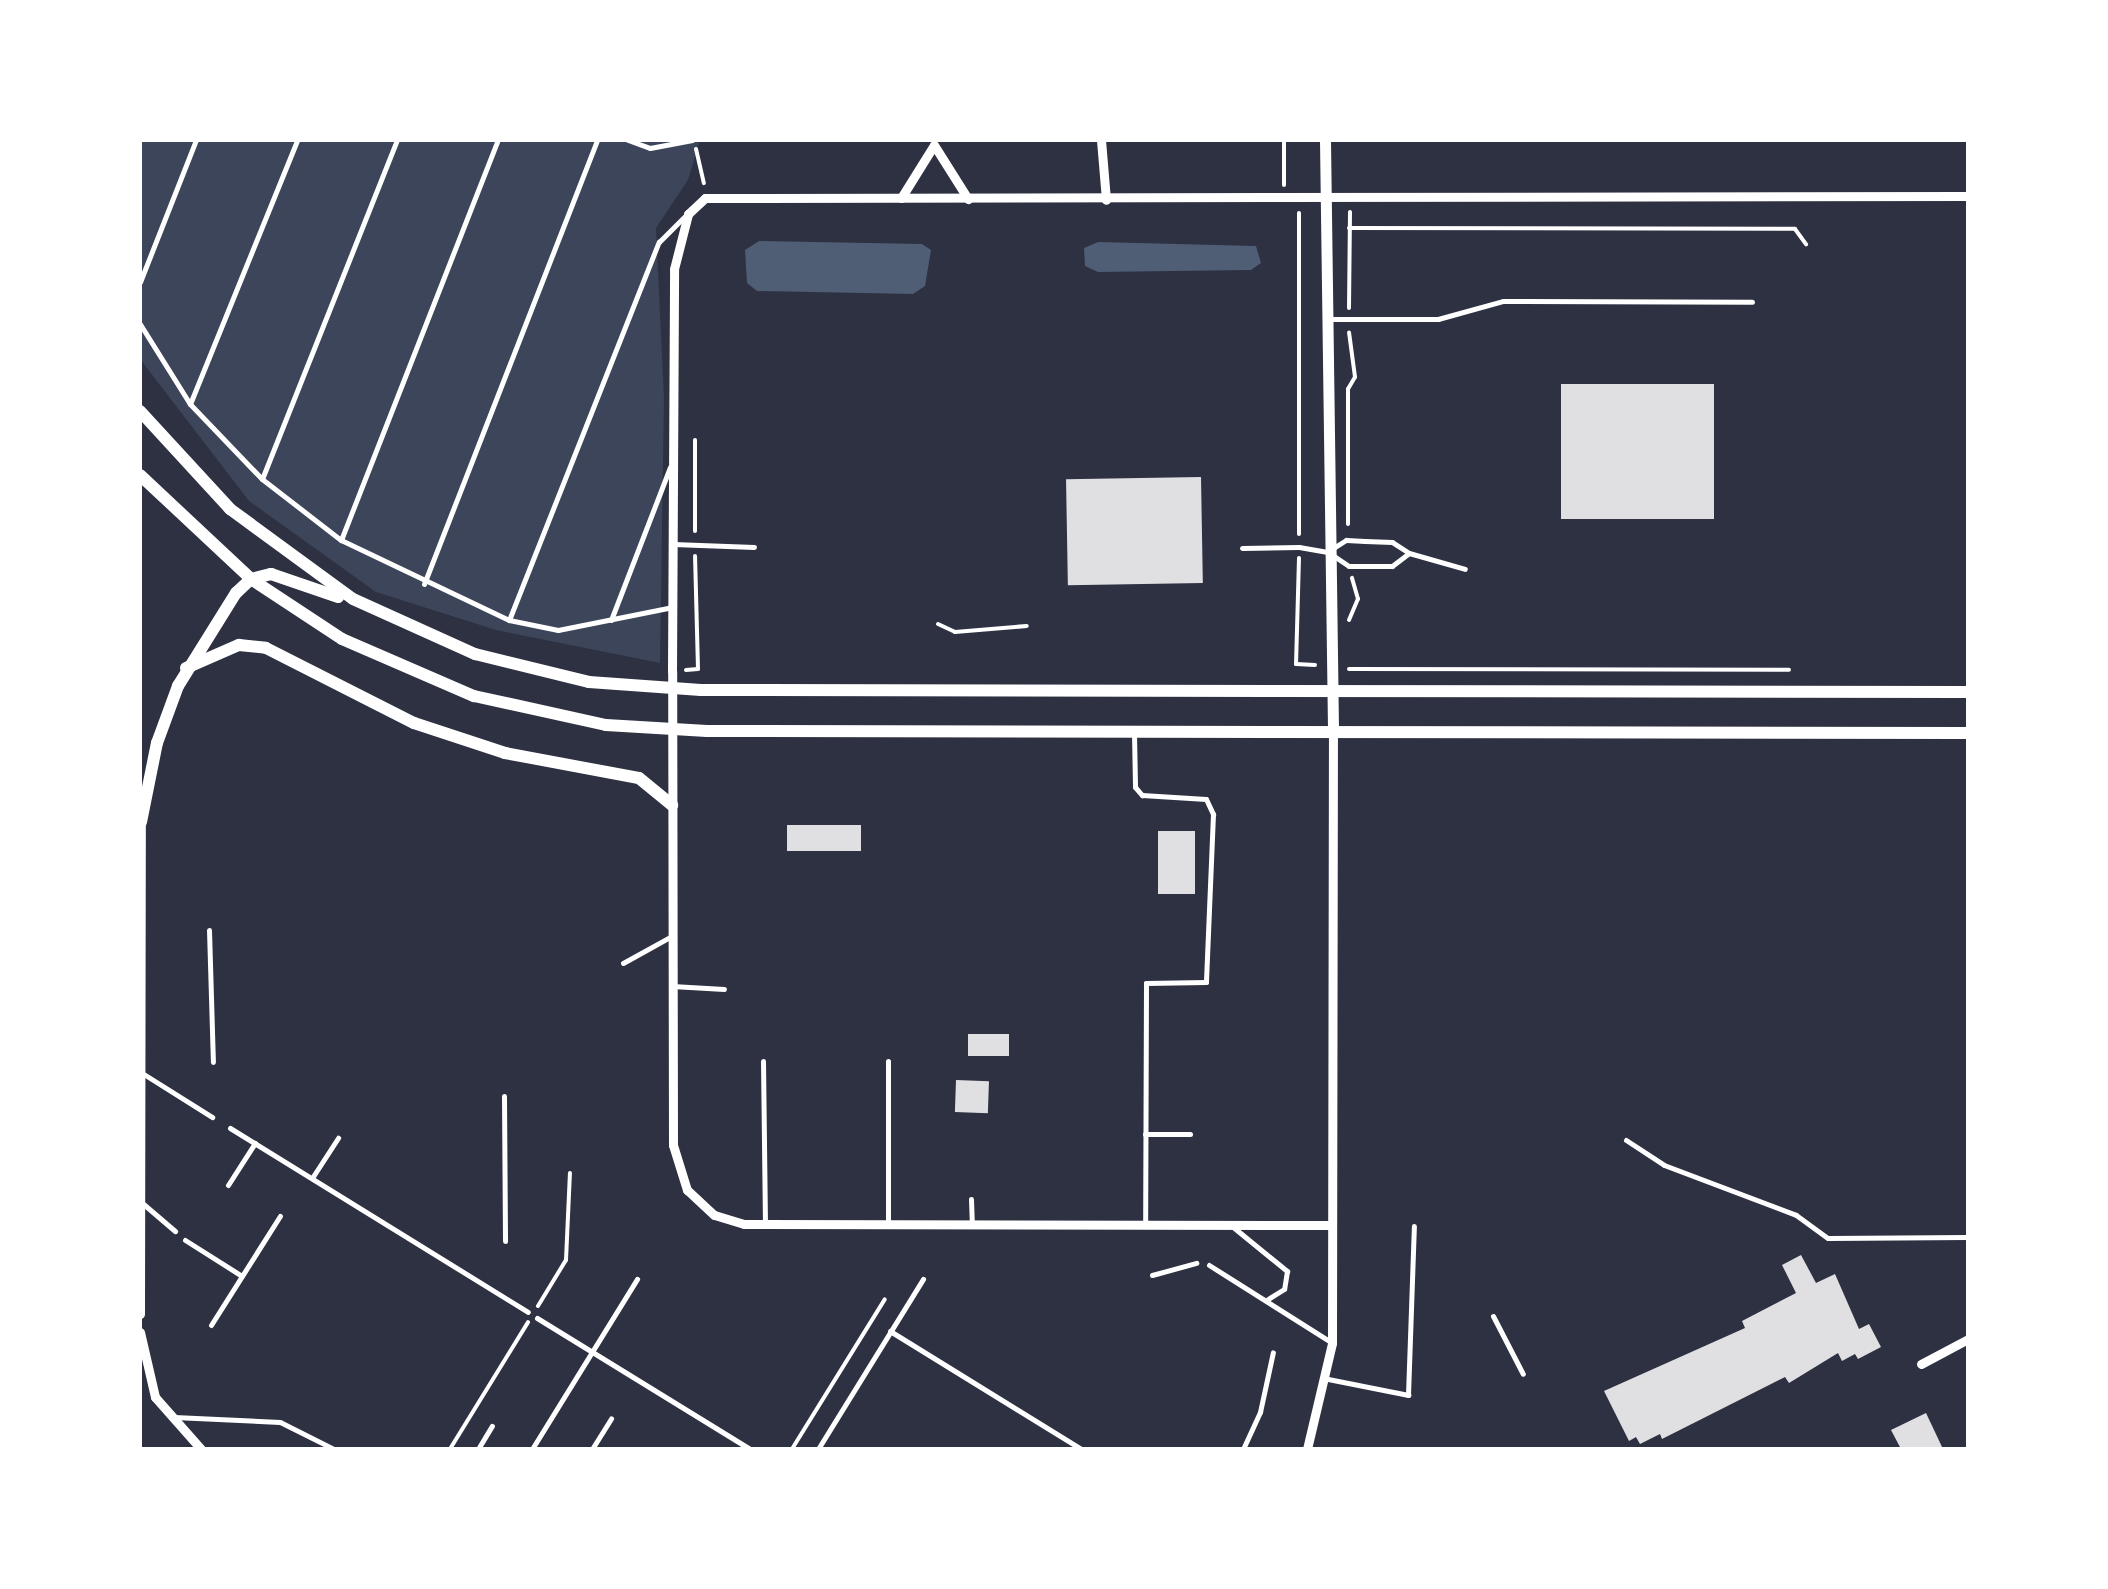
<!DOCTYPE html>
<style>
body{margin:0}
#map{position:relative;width:2108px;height:1589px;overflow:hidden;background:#2d3142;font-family:Jost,sans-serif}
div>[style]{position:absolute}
.green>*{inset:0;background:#3c4559}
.water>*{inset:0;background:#4f5d75}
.building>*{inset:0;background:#e0e0e3;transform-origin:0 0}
.path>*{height:4px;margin:-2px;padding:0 2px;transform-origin:2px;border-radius:2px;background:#fff}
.service>*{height:5px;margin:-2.5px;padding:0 2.5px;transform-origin:2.5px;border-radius:2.5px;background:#fff}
.minor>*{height:9px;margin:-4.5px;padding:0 4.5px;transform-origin:4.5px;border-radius:4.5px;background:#fff}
.tertiary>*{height:11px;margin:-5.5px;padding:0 5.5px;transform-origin:5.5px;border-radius:5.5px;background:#fff}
.secondary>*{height:12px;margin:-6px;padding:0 6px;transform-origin:6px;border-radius:6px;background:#fff}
span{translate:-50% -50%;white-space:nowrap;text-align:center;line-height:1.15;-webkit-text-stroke:10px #fff;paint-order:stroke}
.frame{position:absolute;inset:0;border:142px solid #fff;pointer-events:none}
</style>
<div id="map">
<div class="green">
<div style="clip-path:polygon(140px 140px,700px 140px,688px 180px,656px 228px,664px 398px,660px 663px,496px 630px,376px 592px,249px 501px,140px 359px)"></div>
</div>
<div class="water">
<div style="clip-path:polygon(759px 241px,922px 244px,931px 250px,925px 286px,913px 294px,757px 291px,747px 283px,745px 250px)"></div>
<div style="clip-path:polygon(1098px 242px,1256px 246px,1261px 263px,1251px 270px,1098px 272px,1085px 266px,1084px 248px)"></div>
</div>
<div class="building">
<div style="left:1561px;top:384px;width:153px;height:135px"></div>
<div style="left:1201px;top:477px;width:106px;height:135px;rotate:89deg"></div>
<div style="left:787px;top:825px;width:74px;height:26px"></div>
<div style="left:1158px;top:831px;width:37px;height:63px"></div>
<div style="left:968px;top:1034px;width:41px;height:22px"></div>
<div style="left:956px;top:1080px;width:33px;height:32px;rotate:2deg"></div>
<div style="clip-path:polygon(1801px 1255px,1816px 1283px,1835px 1274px,1859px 1329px,1869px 1324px,1881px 1347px,1858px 1359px,1855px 1354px,1842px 1361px,1838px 1353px,1789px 1383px,1785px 1377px,1662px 1439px,1660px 1434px,1640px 1444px,1636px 1437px,1629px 1441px,1604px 1391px,1745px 1328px,1742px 1321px,1796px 1293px,1782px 1265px)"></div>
<div style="clip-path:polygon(1926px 1413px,1943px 1449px,1901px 1449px,1891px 1430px)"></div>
</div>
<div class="path">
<div style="left:696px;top:149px;width:35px;rotate:77deg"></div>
<div style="left:1284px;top:185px;width:45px;rotate:-90deg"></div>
<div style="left:1299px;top:213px;width:321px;rotate:90deg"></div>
<div style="left:1349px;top:228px;width:446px;rotate:0.1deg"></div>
<div style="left:1795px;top:229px;width:19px;rotate:54deg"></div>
<div style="left:1349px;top:308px;width:96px;rotate:-89.4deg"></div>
<div style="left:1348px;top:524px;width:135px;rotate:-90deg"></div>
<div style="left:1348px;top:389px;width:14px;rotate:-60deg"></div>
<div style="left:1355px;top:377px;width:45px;rotate:-97.6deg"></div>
<div style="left:695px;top:531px;width:91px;rotate:-90deg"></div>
<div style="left:1299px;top:558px;width:106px;rotate:91.6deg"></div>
<div style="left:1296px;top:664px;width:19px;rotate:3deg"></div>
<div style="left:1349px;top:620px;width:23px;rotate:-67deg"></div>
<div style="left:1358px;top:599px;width:22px;rotate:-106deg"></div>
<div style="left:938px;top:624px;width:19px;rotate:25deg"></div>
<div style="left:955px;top:632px;width:72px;rotate:-4.8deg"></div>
<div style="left:1349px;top:669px;width:440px;rotate:0.1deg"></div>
<div style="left:686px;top:670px;width:12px;rotate:-5deg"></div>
<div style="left:698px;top:669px;width:113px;rotate:-91.5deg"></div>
<div style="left:538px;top:1306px;width:54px;rotate:-58.7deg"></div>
<div style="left:566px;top:1260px;width:87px;rotate:-87.4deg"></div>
<div style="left:450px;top:1449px;width:149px;rotate:-58.4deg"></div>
<div style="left:792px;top:1449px;width:176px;rotate:-58.2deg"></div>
</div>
<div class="service">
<div style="left:628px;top:140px;width:23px;rotate:20deg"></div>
<div style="left:650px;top:148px;width:43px;rotate:-10.8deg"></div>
<div style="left:140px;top:282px;width:153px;rotate:-68.5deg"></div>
<div style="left:1328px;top:319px;width:110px"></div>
<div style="left:1438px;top:319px;width:67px;rotate:-15.5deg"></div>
<div style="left:1503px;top:301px;width:249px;rotate:0.2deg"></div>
<div style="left:140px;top:324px;width:94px;rotate:58deg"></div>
<div style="left:190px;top:404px;width:104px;rotate:46.2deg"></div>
<div style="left:262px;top:479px;width:100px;rotate:37.7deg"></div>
<div style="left:341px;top:540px;width:186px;rotate:25.5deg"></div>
<div style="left:509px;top:620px;width:50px;rotate:11.5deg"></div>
<div style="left:558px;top:630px;width:117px;rotate:-11.3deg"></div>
<div style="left:190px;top:404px;width:285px;rotate:-67.9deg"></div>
<div style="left:262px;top:479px;width:365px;rotate:-68.3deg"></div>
<div style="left:341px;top:540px;width:430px;rotate:-68.6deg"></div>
<div style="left:673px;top:544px;width:81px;rotate:2.1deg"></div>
<div style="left:1242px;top:548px;width:57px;rotate:-1deg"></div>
<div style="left:1299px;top:547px;width:29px;rotate:10deg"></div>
<div style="left:1328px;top:552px;width:25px;rotate:34deg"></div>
<div style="left:1349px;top:566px;width:43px"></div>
<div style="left:1392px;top:566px;width:21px;rotate:-37deg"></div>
<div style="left:1409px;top:553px;width:20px;rotate:-147deg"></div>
<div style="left:1392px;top:542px;width:27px;rotate:-178deg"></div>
<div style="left:1365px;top:541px;width:19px;rotate:-177deg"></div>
<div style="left:1346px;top:540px;width:19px;rotate:148deg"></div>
<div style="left:1409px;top:553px;width:58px;rotate:15.9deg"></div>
<div style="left:424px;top:584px;width:477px;rotate:-68.7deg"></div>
<div style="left:509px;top:620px;width:407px;rotate:-68.4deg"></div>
<div style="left:659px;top:242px;width:35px;rotate:-45deg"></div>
<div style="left:611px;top:620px;width:164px;rotate:-68.9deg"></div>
<div style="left:1134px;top:733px;width:54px;rotate:88.9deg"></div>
<div style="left:1135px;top:787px;width:11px;rotate:49deg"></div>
<div style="left:1142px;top:795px;width:64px;rotate:3.6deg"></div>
<div style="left:1206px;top:799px;width:17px;rotate:65deg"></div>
<div style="left:1213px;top:814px;width:168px;rotate:92.4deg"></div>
<div style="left:1206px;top:982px;width:60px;rotate:179deg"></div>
<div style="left:1146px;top:983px;width:240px;rotate:90.2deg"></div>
<div style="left:209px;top:930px;width:132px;rotate:88.3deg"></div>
<div style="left:623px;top:963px;width:56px;rotate:-28.9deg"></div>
<div style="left:672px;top:986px;width:52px;rotate:3.3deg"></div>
<div style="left:763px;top:1061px;width:163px;rotate:89.3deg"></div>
<div style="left:888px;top:1061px;width:162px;rotate:90deg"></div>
<div style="left:142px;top:1073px;width:83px;rotate:32.2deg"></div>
<div style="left:504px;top:1096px;width:145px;rotate:89.6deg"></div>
<div style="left:230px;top:1128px;width:350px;rotate:31.7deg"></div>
<div style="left:1145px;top:1134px;width:45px"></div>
<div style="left:1626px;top:1140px;width:45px;rotate:33.3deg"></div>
<div style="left:1664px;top:1165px;width:141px;rotate:20.7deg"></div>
<div style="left:1796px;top:1215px;width:39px;rotate:36deg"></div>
<div style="left:1828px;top:1238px;width:140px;rotate:-0.4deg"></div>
<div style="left:312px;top:1178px;width:48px;rotate:-57deg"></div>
<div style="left:228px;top:1185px;width:50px;rotate:-57.3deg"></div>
<div style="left:971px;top:1199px;width:26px;rotate:88deg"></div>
<div style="left:141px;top:1202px;width:45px;rotate:40.5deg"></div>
<div style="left:1233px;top:1227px;width:70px;rotate:39.2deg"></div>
<div style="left:1287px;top:1271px;width:18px;rotate:99deg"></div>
<div style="left:1284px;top:1289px;width:19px;rotate:148deg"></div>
<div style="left:185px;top:1240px;width:67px;rotate:32.3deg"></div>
<div style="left:1209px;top:1265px;width:142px;rotate:32.3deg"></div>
<div style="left:1152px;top:1275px;width:46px;rotate:-15.3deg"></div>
<div style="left:1493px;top:1316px;width:65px;rotate:62.7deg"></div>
<div style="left:537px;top:1318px;width:250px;rotate:31.6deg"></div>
<div style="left:211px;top:1325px;width:129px;rotate:-57.7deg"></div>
<div style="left:890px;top:1331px;width:225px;rotate:31.7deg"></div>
<div style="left:1328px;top:1379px;width:82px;rotate:11.3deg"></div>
<div style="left:1408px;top:1395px;width:169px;rotate:-88deg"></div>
<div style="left:174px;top:1417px;width:106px;rotate:2.7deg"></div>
<div style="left:280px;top:1422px;width:60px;rotate:26.6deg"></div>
<div style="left:478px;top:1449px;width:27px;rotate:-59deg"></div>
<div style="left:532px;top:1449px;width:200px;rotate:-58.3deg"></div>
<div style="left:592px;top:1449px;width:36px;rotate:-58deg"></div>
<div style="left:818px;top:1449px;width:200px;rotate:-58.3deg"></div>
<div style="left:1243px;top:1449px;width:41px;rotate:-65.3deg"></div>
<div style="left:1260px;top:1412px;width:61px;rotate:-77.8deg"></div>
</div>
<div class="minor">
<div style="left:1101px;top:140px;width:60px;rotate:85.2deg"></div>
<div style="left:901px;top:198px;width:62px;rotate:-58.1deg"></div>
<div style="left:934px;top:145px;width:64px;rotate:57.8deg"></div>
<div style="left:1332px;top:1225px;width:588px;rotate:-179.9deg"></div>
<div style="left:744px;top:1224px;width:31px;rotate:-163deg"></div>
<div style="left:714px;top:1215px;width:37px;rotate:-137deg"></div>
<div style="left:687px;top:1190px;width:47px;rotate:-107.3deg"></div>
<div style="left:673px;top:1145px;width:474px;rotate:-90.1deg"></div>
<div style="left:672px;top:671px;width:402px;rotate:-89.7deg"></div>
<div style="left:674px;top:269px;width:57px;rotate:-75.7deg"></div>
<div style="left:688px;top:214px;width:23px;rotate:-43deg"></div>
<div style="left:705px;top:198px;width:1263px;rotate:-0.09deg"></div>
<div style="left:140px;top:1314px;width:498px;rotate:-89.9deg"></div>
<div style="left:140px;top:1332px;width:67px;rotate:77deg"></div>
<div style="left:155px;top:1397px;width:69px;rotate:48.5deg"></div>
<div style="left:1921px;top:1364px;width:53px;rotate:-28deg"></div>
<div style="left:1307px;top:1449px;width:109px;rotate:-76.7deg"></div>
<div style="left:1332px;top:1343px;width:612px;rotate:-89.91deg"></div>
</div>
<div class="tertiary">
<div style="left:1325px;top:140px;width:591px;rotate:89.22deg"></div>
</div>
<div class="secondary">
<div style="left:140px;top:411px;width:133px;rotate:47.4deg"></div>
<div style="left:230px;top:509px;width:152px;rotate:36.2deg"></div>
<div style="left:353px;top:599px;width:134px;rotate:24.3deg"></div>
<div style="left:475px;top:654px;width:117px;rotate:13.8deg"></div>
<div style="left:589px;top:682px;width:112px;rotate:4.1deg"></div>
<div style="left:701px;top:690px;width:1267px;rotate:0.09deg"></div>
<div style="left:140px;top:475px;width:152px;rotate:43.1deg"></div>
<div style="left:251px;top:579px;width:109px;rotate:33.4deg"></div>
<div style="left:342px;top:639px;width:144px;rotate:23.4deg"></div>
<div style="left:474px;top:696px;width:135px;rotate:12.4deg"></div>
<div style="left:606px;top:725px;width:101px;rotate:3.4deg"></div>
<div style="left:707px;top:731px;width:1261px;rotate:0.09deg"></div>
<div style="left:186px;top:668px;width:58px;rotate:-23.5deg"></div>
<div style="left:239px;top:645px;width:27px;rotate:6deg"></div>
<div style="left:266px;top:648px;width:166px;rotate:26.9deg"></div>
<div style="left:414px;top:723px;width:96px;rotate:18.2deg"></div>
<div style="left:505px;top:753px;width:136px;rotate:10.6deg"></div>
<div style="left:639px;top:778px;width:43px;rotate:39.3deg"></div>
<div style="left:141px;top:822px;width:81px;rotate:-78.6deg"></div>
<div style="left:157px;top:743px;width:61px;rotate:-69.8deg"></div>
<div style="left:178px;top:686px;width:110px;rotate:-58.1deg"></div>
<div style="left:236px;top:593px;width:21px;rotate:-43deg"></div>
<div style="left:251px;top:579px;width:21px;rotate:-14deg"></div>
<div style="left:271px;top:574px;width:71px;rotate:18.9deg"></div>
</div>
<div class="frame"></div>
</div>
